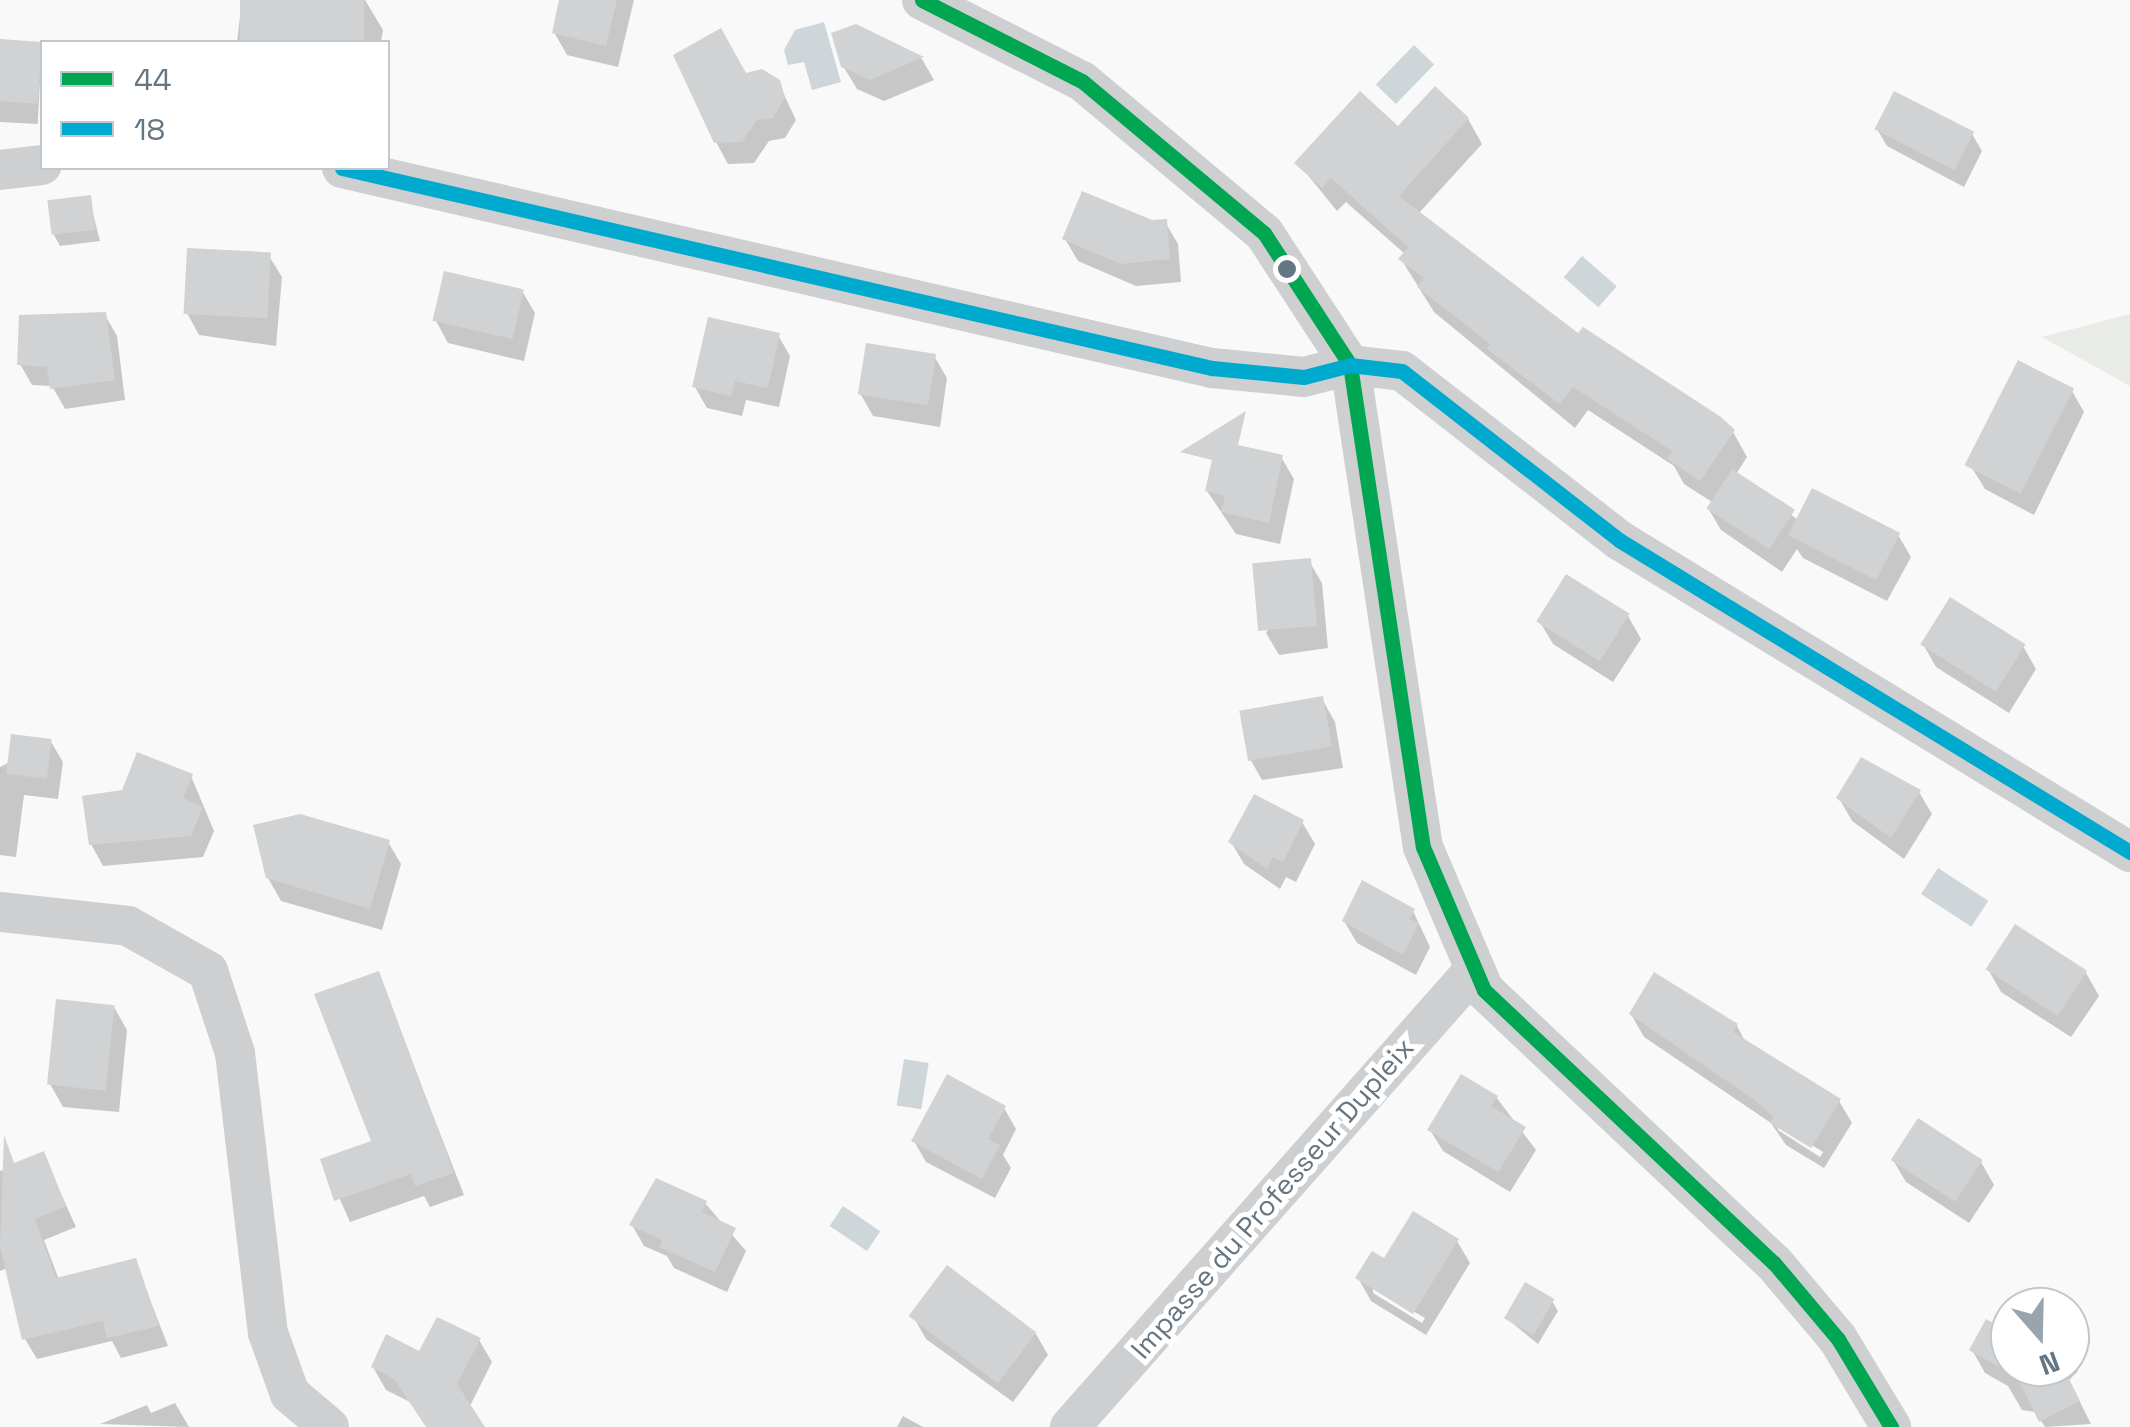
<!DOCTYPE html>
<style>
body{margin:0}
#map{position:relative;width:2130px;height:1427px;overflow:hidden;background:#f9f9f9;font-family:"Space Grotesk",sans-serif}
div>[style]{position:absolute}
.green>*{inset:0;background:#e8ebe6}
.water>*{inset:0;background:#ced6d9;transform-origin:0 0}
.shadow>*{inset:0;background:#0003;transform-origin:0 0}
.building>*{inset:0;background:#d0d2d3;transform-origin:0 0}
.minor>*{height:40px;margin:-20px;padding:0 20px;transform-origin:20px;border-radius:20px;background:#cecfd0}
.bus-1>*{height:15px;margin:-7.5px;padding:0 7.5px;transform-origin:7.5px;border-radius:7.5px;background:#00a651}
.bus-2>*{height:15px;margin:-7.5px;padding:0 7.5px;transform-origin:7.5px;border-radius:7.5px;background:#00a9ce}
.dots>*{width:28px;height:28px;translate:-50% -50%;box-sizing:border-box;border:5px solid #fff;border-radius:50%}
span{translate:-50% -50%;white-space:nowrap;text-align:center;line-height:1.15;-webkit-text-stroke:10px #fff;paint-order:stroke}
.street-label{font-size:28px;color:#657683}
.legend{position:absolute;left:40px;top:40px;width:350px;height:130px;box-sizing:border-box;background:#fff;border:2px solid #c1c8cd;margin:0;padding:12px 18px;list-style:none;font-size:30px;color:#657683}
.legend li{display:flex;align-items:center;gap:20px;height:50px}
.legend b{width:50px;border:2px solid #c1c8cd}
.north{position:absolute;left:1990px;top:1287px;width:100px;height:100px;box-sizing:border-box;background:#fff;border:2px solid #c1c8cd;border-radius:50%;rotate:160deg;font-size:28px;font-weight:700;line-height:40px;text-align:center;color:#657683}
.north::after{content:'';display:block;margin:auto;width:35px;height:45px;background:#99a4ac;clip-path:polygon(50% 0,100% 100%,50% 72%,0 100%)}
</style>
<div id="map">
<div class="green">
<div style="clip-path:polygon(2130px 314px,2130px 386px,2042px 337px)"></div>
</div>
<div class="water">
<div style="clip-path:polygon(824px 22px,841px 82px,812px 90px,804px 62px,788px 65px,784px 50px,795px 30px)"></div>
<div style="left:1414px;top:45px;width:28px;height:55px;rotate:44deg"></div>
<div style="left:1582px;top:256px;width:46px;height:28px;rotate:41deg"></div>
<div style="left:1938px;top:868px;width:60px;height:31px;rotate:33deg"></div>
<div style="left:904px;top:1059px;width:25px;height:47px;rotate:9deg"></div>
<div style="left:843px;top:1206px;width:45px;height:24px;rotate:34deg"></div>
</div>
<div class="shadow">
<div style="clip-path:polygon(242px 0,365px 0,383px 30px,381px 42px,237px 42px)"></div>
<div style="clip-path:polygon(562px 0,634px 0,618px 67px,567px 55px,554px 32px)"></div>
<div style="clip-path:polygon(856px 27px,922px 59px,934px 80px,884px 101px,857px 89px,843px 66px)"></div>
<div style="left:0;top:42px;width:42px;height:80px;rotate:3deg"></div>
<div style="clip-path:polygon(745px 76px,778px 82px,796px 120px,785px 138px,769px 141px,754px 163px,728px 164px,716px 142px)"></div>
<div style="clip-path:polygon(1468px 119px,1482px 144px,1418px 214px,1579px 337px,1733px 432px,1747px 457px,1736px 474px,1798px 520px,1898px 535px,1911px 557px,1887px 601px,1803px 558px,1797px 549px,1782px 572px,1721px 530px,1708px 508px,1712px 502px,1684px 484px,1674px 466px,1588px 410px,1575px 428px,1434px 312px,1401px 259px,1405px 254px,1346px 202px,1337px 211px,1298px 163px,1399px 130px)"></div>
<div style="clip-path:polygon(1877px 129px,1972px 134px,1982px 151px,1964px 187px,1887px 146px)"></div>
<div style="clip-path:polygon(89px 198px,100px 241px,60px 246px,54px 235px)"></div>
<div style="clip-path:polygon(1165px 222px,1178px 244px,1181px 282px,1136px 286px,1078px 261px,1065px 239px)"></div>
<div style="clip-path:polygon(269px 256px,282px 277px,276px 346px,199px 335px,187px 313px)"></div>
<div style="clip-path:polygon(522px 291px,535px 313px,524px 361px,448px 343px,436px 321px)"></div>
<div style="clip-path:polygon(105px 315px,117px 336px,125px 400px,65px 409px,52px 386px,32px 385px,20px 364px)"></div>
<div style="clip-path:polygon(778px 335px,790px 356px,779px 407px,746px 400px,742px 416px,707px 408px,695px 387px)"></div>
<div style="clip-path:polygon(934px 356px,947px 378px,940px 427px,873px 416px,860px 393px)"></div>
<div style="clip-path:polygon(2072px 391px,2084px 412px,2034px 515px,1985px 489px,1972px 468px)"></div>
<div style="clip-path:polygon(1281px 457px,1294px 479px,1280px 544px,1236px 534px,1207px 491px)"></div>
<div style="clip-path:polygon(1309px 561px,1322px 583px,1328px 648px,1279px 655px,1266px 633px)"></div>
<div style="clip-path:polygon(1628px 616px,1641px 639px,1613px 682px,1553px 644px,1540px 622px)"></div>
<div style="clip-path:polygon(1923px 644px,2023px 646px,2036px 669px,2009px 713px,1936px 667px)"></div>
<div style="clip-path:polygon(1322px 699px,1335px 722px,1343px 768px,1262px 780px,1249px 757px)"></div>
<div style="clip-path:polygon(51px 742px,63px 762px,58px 799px,24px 795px,16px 857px,0 855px,0 767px)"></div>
<div style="clip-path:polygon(191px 776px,214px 831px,203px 857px,103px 866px,91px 844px)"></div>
<div style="clip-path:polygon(1919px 792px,1932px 814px,1904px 859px,1852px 821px,1839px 798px)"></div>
<div style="clip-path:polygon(1302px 822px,1315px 844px,1296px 882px,1286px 877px,1280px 889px,1244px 864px,1231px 842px)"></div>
<div style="clip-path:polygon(388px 842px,401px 864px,382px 930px,281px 901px,268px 878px)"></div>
<div style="clip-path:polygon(1413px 911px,1430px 947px,1416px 975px,1357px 943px,1344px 921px)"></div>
<div style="clip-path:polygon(1988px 969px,2086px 973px,2099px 996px,2071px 1037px,2001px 992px)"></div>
<div style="clip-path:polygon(378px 974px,464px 1195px,430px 1207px,424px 1196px,350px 1222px,323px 1161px,374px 1143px)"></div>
<div style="clip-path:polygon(114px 1007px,127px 1030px,119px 1112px,63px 1107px,50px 1084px)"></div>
<div style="clip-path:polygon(evenodd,1631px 1014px,1737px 1026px,1747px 1045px,1839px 1101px,1852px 1123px,1824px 1168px,1786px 1145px,1771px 1123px,1644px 1037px,1631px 1014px,1778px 1124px,1823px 1152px,1820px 1157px,1778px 1130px,1778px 1124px)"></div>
<div style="clip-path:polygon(1496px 1097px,1536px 1150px,1510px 1192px,1443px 1151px,1430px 1130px)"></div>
<div style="clip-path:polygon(1004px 1108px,1016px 1129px,1003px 1155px,1011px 1168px,995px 1198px,926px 1162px,914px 1141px)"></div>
<div style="clip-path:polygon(43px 1154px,76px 1227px,44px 1240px,59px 1280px,135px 1261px,168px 1346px,121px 1358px,112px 1341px,37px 1359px,25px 1339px,7px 1268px,0 1271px,0 1171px)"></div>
<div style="clip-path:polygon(1893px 1160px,1981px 1162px,1994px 1185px,1969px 1223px,1906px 1182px)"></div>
<div style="clip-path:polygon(705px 1203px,746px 1251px,727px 1292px,674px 1268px,667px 1256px,644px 1246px,632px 1225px)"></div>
<div style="clip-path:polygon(evenodd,1457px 1241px,1470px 1263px,1426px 1335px,1371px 1301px,1358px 1278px,1385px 1262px,1457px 1241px,1373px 1287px,1425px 1318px,1422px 1323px,1373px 1293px,1373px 1287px)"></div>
<div style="clip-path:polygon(1552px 1301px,1558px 1311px,1538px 1344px,1506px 1318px)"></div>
<div style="clip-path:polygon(914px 1318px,1036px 1334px,1048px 1355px,1013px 1402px,926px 1339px)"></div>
<div style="clip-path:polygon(2010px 1335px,2010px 1367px,2070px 1367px,2070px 1358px,2078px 1371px,2069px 1380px,2091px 1424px,2045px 1427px,2036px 1412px,2022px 1410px,2008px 1386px,1985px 1373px,1972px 1350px)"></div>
<div style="clip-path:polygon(479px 1340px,492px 1362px,469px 1408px,482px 1427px,427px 1427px,410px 1402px,386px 1390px,373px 1367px)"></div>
<div style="clip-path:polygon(175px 1403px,189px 1427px,100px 1424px,147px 1405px,151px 1413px)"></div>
<div style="clip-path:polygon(903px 1416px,923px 1427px,897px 1427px)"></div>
</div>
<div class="building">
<div style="left:240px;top:0;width:124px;height:42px"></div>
<div style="clip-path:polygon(559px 0,617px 0,606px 46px,552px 33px)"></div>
<div style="clip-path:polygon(856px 24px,924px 57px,870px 80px,841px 67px,831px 33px)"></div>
<div style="clip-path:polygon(721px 28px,746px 73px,762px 69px,780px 80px,785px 97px,773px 118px,757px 120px,742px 142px,714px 143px,673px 55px)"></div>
<div style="left:0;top:39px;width:42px;height:62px;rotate:4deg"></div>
<div style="clip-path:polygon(1435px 86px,1469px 118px,1399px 196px,1578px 333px,1583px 327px,1721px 417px,1735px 430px,1700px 481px,1667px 459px,1672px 451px,1573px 387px,1560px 404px,1487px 349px,1490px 344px,1417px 287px,1424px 278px,1398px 259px,1408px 247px,1331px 178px,1322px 188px,1294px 163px,1360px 91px,1398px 126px)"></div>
<div style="left:1894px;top:91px;width:90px;height:43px;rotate:27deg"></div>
<div style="clip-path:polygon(1082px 191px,1152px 220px,1167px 219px,1170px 259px,1121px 264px,1062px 239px)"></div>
<div style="left:91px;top:195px;width:35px;height:44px;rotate:83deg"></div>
<div style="left:187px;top:248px;width:84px;height:66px;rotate:3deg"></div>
<div style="left:444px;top:271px;width:82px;height:51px;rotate:13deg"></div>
<div style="clip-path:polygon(106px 312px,115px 380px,50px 389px,47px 367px,17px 365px,19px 315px)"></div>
<div style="clip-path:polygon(708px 317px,780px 333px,768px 388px,735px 381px,731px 396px,692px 387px)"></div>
<div style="left:866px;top:343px;width:71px;height:52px;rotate:9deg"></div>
<div style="left:2018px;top:360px;width:63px;height:118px;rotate:27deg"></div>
<div style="clip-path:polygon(1246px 411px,1238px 445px,1283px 455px,1269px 523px,1221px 512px,1225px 496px,1205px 491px,1212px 460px,1180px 452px)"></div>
<div style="left:1732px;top:469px;width:75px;height:47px;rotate:33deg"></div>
<div style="left:1812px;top:488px;width:99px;height:53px;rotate:27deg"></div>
<div style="left:1311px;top:558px;width:68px;height:59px;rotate:85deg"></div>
<div style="left:1566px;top:574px;width:75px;height:56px;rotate:32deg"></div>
<div style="left:1950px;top:597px;width:89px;height:56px;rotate:32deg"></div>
<div style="left:1323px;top:696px;width:51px;height:85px;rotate:80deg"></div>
<div style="left:11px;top:734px;width:41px;height:40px;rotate:7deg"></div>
<div style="clip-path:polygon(137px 752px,193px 774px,183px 798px,203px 807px,191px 836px,89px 845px,82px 796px,122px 790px)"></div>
<div style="clip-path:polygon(1861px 757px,1921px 790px,1891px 838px,1836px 798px)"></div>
<div style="clip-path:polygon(1254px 794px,1304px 820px,1283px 862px,1273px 857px,1267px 869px,1228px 842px)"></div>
<div style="clip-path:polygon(300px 814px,390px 840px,370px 909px,266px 878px,253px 825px)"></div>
<div style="clip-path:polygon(1362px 880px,1415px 909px,1410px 919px,1419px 923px,1403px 955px,1342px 921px)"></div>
<div style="left:2015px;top:924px;width:86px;height:54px;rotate:33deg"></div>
<div style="clip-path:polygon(379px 971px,454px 1173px,415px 1186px,411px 1174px,334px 1201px,320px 1159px,371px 1141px,314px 994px)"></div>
<div style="clip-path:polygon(1654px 972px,1738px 1024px,1733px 1032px,1841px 1099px,1811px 1148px,1770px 1123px,1773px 1117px,1756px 1101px,1629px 1014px)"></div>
<div style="left:56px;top:999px;width:59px;height:86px;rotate:6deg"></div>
<div style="clip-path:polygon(947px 1074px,1006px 1106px,988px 1139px,1000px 1145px,982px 1179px,911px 1141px)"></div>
<div style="clip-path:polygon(1461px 1074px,1498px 1096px,1491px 1106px,1526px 1127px,1498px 1172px,1427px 1130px)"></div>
<div style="left:1918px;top:1118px;width:77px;height:50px;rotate:33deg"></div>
<div style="clip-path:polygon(4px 1135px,14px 1163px,44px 1151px,66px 1206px,35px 1219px,56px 1278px,136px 1258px,159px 1326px,107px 1338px,103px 1321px,22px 1340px,0 1247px)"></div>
<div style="clip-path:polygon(656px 1178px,707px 1201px,702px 1212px,736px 1228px,715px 1272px,659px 1247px,662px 1240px,629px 1225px)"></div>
<div style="clip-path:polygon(1413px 1211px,1459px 1239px,1413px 1314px,1355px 1278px,1372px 1251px,1384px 1258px)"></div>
<div style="left:947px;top:1265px;width:112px;height:64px;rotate:37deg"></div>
<div style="left:1525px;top:1282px;width:34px;height:42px;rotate:30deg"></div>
<div style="clip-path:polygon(437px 1317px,481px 1338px,457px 1384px,485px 1427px,426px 1427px,394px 1379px,371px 1367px,386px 1334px,419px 1351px)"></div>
<div style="clip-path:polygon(1986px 1319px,2010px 1332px,2010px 1373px,1969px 1350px)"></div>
<div style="clip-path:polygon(2012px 1367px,2063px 1367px,2080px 1401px,2039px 1422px)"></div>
</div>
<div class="minor">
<div style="left:922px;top:0;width:179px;rotate:26.9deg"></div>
<div style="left:1082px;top:81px;width:237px;rotate:39.9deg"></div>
<div style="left:1264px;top:233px;width:158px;rotate:56.9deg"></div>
<div style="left:1350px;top:365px;width:487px;rotate:81.4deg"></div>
<div style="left:1423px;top:847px;width:155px;rotate:66.9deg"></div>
<div style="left:1484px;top:990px;width:398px;rotate:43.3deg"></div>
<div style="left:1774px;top:1263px;width:99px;rotate:49.9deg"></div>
<div style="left:1838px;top:1339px;width:103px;rotate:58.9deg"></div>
<div style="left:342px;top:168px;width:893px;rotate:12.95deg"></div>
<div style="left:1212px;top:368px;width:92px;rotate:5.6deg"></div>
<div style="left:1304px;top:377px;width:48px;rotate:-14.6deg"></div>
<div style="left:1350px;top:365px;width:52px;rotate:6.6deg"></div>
<div style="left:1402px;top:371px;width:275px;rotate:37.9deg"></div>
<div style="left:1619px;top:540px;width:599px;rotate:31.41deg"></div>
<div style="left:0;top:170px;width:42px;rotate:-6.8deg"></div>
<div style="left:0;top:912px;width:129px;rotate:6.2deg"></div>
<div style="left:128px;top:926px;width:92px;rotate:29.4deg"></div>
<div style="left:208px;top:971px;width:86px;rotate:71.8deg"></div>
<div style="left:235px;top:1053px;width:282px;rotate:83.3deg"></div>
<div style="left:268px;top:1333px;width:65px;rotate:70.2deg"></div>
<div style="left:290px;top:1394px;width:51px;rotate:40.2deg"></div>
<div style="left:1070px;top:1427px;width:611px;rotate:-48.51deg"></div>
</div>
<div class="bus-1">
<div style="left:922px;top:0;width:179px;rotate:26.9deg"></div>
<div style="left:1082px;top:81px;width:237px;rotate:39.9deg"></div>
<div style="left:1264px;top:233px;width:158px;rotate:56.9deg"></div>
<div style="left:1350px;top:365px;width:487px;rotate:81.4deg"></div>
<div style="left:1423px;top:847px;width:155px;rotate:66.9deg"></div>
<div style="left:1484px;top:990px;width:398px;rotate:43.3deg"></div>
<div style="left:1774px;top:1263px;width:99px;rotate:49.9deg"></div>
<div style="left:1838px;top:1339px;width:103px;rotate:58.9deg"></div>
</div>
<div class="bus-2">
<div style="left:342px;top:168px;width:893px;rotate:12.95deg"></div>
<div style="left:1212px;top:368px;width:92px;rotate:5.6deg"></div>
<div style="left:1304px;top:377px;width:48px;rotate:-14.6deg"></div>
<div style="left:1350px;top:365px;width:52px;rotate:6.6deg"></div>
<div style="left:1402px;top:371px;width:275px;rotate:37.9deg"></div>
<div style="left:1619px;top:540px;width:599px;rotate:31.41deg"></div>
</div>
<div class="dots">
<div style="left:1287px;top:269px;background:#657683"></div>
</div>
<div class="street-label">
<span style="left:1272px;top:1198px;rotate:-49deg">Impasse du Professeur Dupleix</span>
</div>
<ul class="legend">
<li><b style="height:12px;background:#00a651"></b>44</li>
<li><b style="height:12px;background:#00a9ce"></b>18</li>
</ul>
<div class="north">N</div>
</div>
